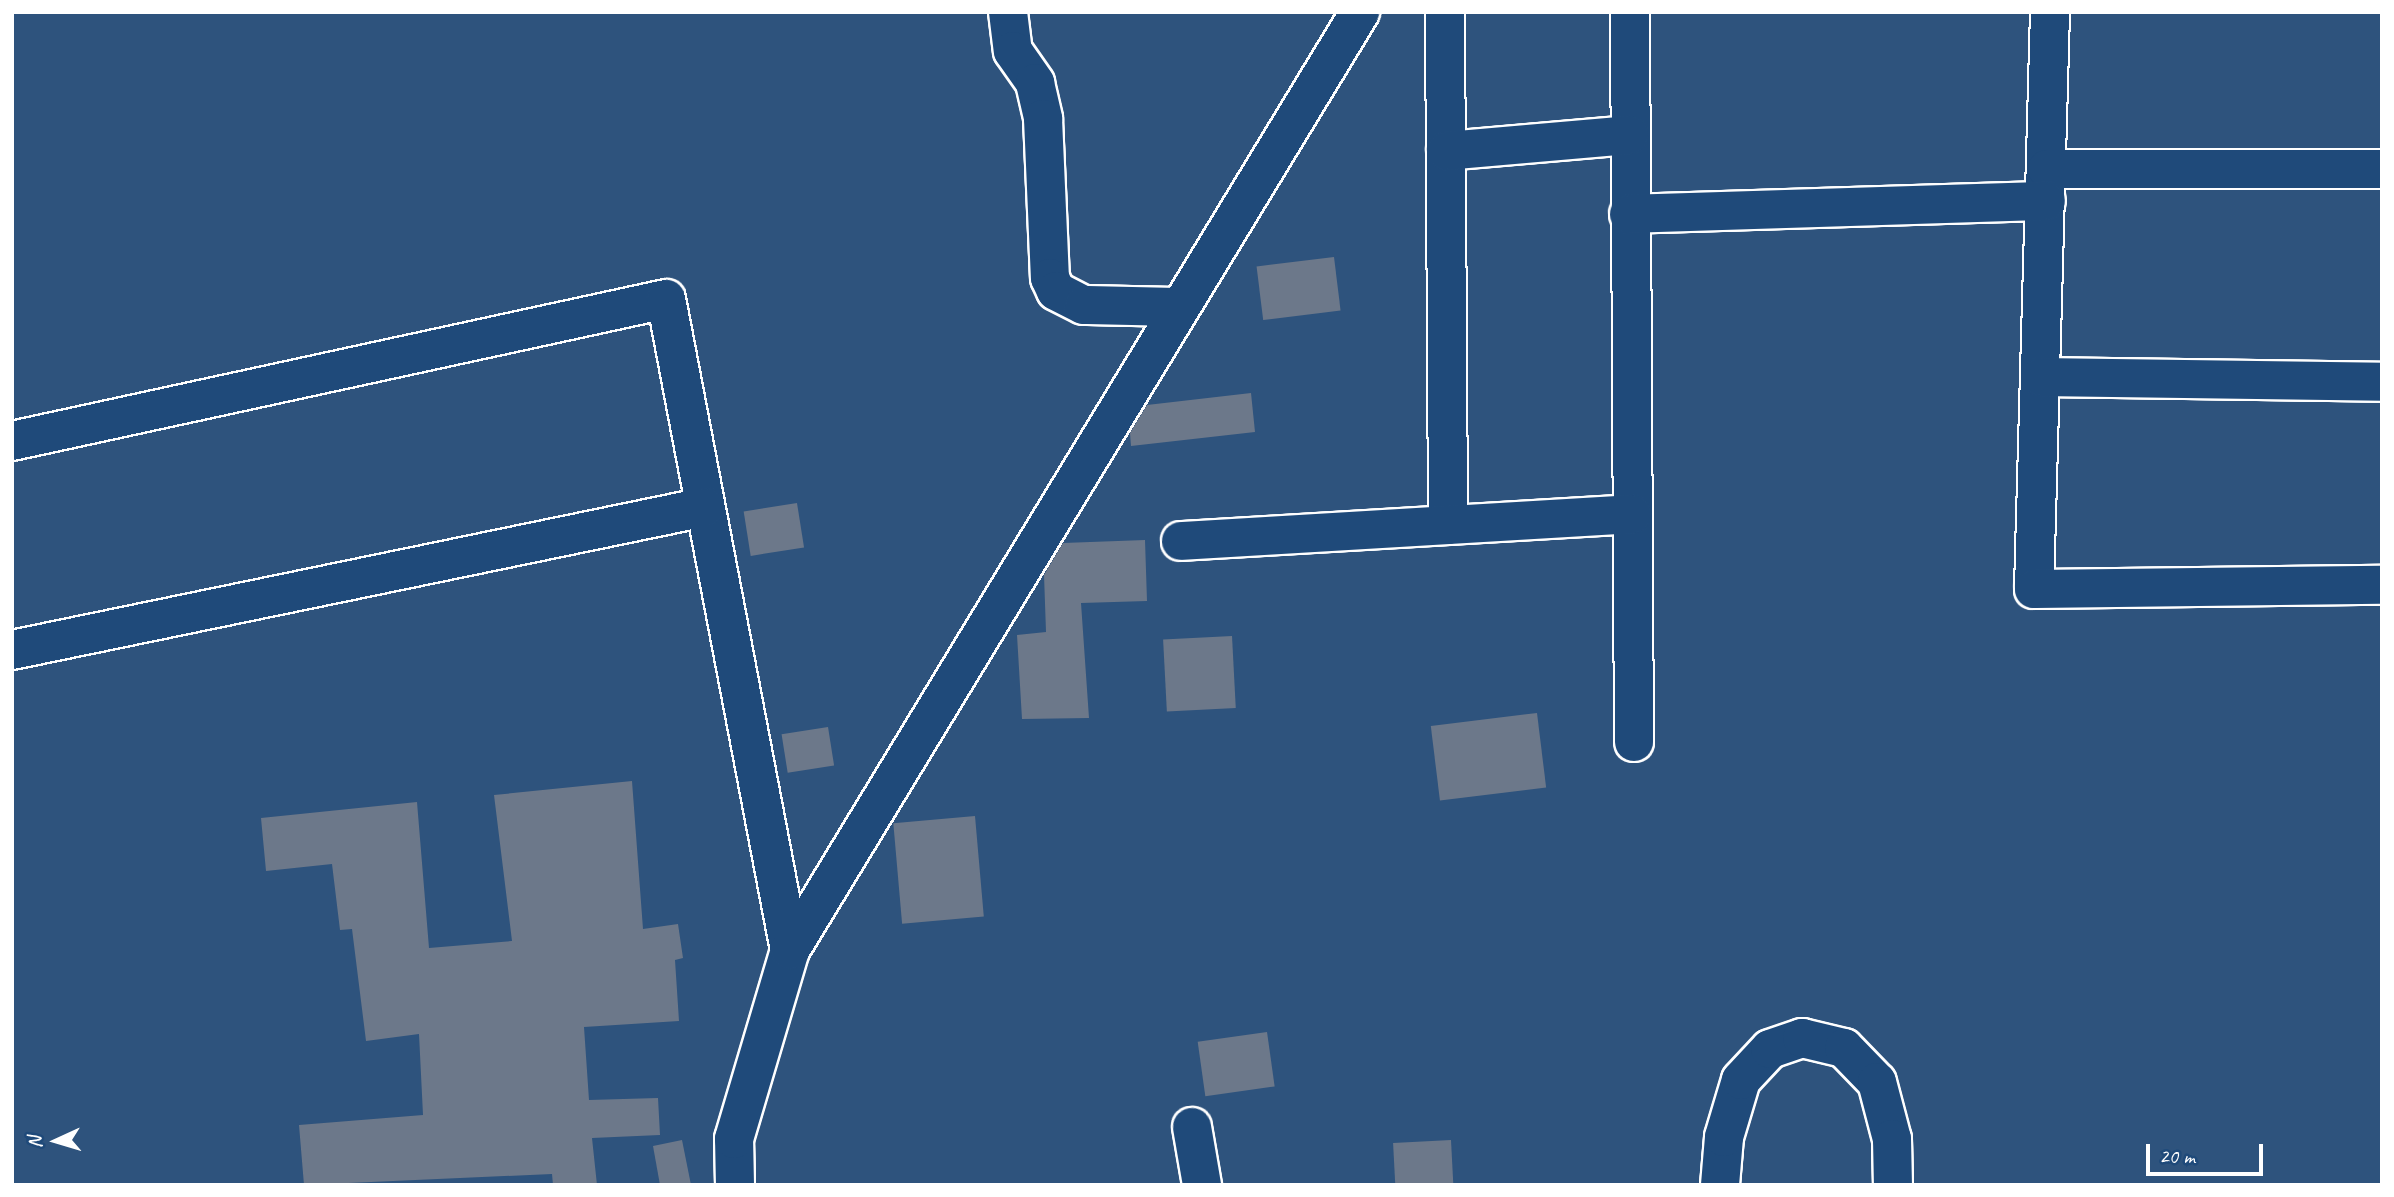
<!DOCTYPE html>
<style>
body{margin:0}
#map{position:relative;width:2394px;height:1197px;overflow:hidden;background:#2e537d;font-family:Caveat,sans-serif}
div>[style]{position:absolute}
.building>*{inset:0;background:#6c788a;transform-origin:0 0}
.roads{filter:drop-shadow(2px 0 #fff) drop-shadow(-2px 0 #fff) drop-shadow(0 2px #fff) drop-shadow(0 -2px #fff)}
.minor>*{height:38px;margin:-19px;padding:0 19px;transform-origin:19px;border-radius:19px;background:#1f4a7a}
span{translate:-50% -50%;white-space:nowrap;text-align:center;line-height:1.15;-webkit-text-stroke:6px #1f4a7a;paint-order:stroke}
.frame{position:absolute;inset:0;border:14px solid #fff;pointer-events:none}
.north{position:absolute;left:21px;top:1106px;width:70px;height:70px;-webkit-text-stroke:5px #1f4a7a;paint-order:stroke;rotate:266deg;font-size:19px;font-weight:700;line-height:28px;text-align:center;color:#fff}
.north::after{content:'';display:block;margin:auto;width:24px;height:32px;background:#fff;clip-path:polygon(50% 0,100% 100%,50% 72%,0 100%)}
.scale{position:absolute;left:2146px;top:1144px;width:117px;height:32px;box-sizing:border-box;border:4px solid #fff;border-top:0;padding-left:9px;font-size:21px;line-height:24px;white-space:nowrap;color:#fff;-webkit-text-stroke:5px #1f4a7a;paint-order:stroke}
</style>
<div id="map">
<div class="building">
<div style="left:1334px;top:257px;width:54px;height:78px;rotate:83deg"></div>
<div style="clip-path:polygon(1251px 393px,1255px 432px,1131px 446px,1130px 433px,1147px 405px)"></div>
<div style="left:797px;top:503px;width:45px;height:54px;rotate:81deg"></div>
<div style="clip-path:polygon(1145px 540px,1147px 601px,1081px 603px,1089px 718px,1022px 719px,1017px 635px,1046px 632px,1044px 575px,1063px 543px)"></div>
<div style="left:1232px;top:636px;width:72px;height:69px;rotate:87deg"></div>
<div style="left:1537px;top:713px;width:75px;height:107px;rotate:83deg"></div>
<div style="left:828px;top:727px;width:39px;height:47px;rotate:81deg"></div>
<div style="clip-path:polygon(632px 781px,643px 929px,678px 924px,683px 958px,675px 960px,679px 1021px,584px 1027px,589px 1100px,658px 1098px,660px 1135px,592px 1138px,597px 1185px,553px 1185px,552px 1174px,304px 1185px,299px 1125px,423px 1115px,419px 1034px,366px 1041px,352px 929px,340px 930px,332px 864px,266px 871px,261px 818px,417px 802px,429px 948px,512px 941px,494px 795px)"></div>
<div style="left:975px;top:816px;width:101px;height:82px;rotate:85deg"></div>
<div style="left:1267px;top:1032px;width:55px;height:70px;rotate:82deg"></div>
<div style="clip-path:polygon(682px 1140px,691px 1185px,660px 1185px,653px 1146px)"></div>
<div style="left:1451px;top:1140px;width:45px;height:58px;rotate:87deg"></div>
</div>
<div class="roads">
<div class="minor">
<div style="left:1008px;top:12px;width:39px;rotate:83deg"></div>
<div style="left:1013px;top:51px;width:39px;rotate:55deg"></div>
<div style="left:1035px;top:83px;width:37px;rotate:77deg"></div>
<div style="left:1043px;top:119px;width:159px;rotate:87.5deg"></div>
<div style="left:1050px;top:278px;width:14px;rotate:65deg"></div>
<div style="left:1056px;top:291px;width:31px;rotate:27deg"></div>
<div style="left:1084px;top:305px;width:96px;rotate:1.2deg"></div>
<div style="left:1445px;top:12px;width:513px;rotate:89.66deg"></div>
<div style="left:1630px;top:12px;width:730px;rotate:89.69deg"></div>
<div style="left:2050px;top:12px;width:577px;rotate:91.59deg"></div>
<div style="left:2034px;top:589px;width:348px;rotate:-0.7deg"></div>
<div style="left:1446px;top:151px;width:184px;rotate:-5deg"></div>
<div style="left:2047px;top:169px;width:335px"></div>
<div style="left:1629px;top:214px;width:417px;rotate:-1.8deg"></div>
<div style="left:2041px;top:377px;width:341px;rotate:0.8deg"></div>
<div style="left:12px;top:441px;width:669px;rotate:-12.25deg"></div>
<div style="left:666px;top:299px;width:663px;rotate:79.22deg"></div>
<div style="left:1181px;top:541px;width:452px;rotate:-3.4deg"></div>
<div style="left:12px;top:650px;width:708px;rotate:-11.66deg"></div>
<div style="left:1192px;top:1127px;width:59px;rotate:80.2deg"></div>
<div style="left:735px;top:1185px;width:46px;rotate:-91.2deg"></div>
<div style="left:734px;top:1139px;width:197px;rotate:-73.5deg"></div>
<div style="left:790px;top:950px;width:1098px;rotate:-58.71deg"></div>
<div style="left:1720px;top:1185px;width:48px;rotate:-85.2deg"></div>
<div style="left:1724px;top:1137px;width:59px;rotate:-73.4deg"></div>
<div style="left:1741px;top:1080px;width:42px;rotate:-46.9deg"></div>
<div style="left:1770px;top:1049px;width:34px;rotate:-19deg"></div>
<div style="left:1802px;top:1038px;width:43px;rotate:13.4deg"></div>
<div style="left:1844px;top:1048px;width:47px;rotate:45.9deg"></div>
<div style="left:1877px;top:1082px;width:59px;rotate:75.3deg"></div>
<div style="left:1892px;top:1139px;width:46px;rotate:88.8deg"></div>
</div>
</div>
<div class="frame"></div>
<div class="north">N</div>
<div class="scale">20 m</div>
</div>
